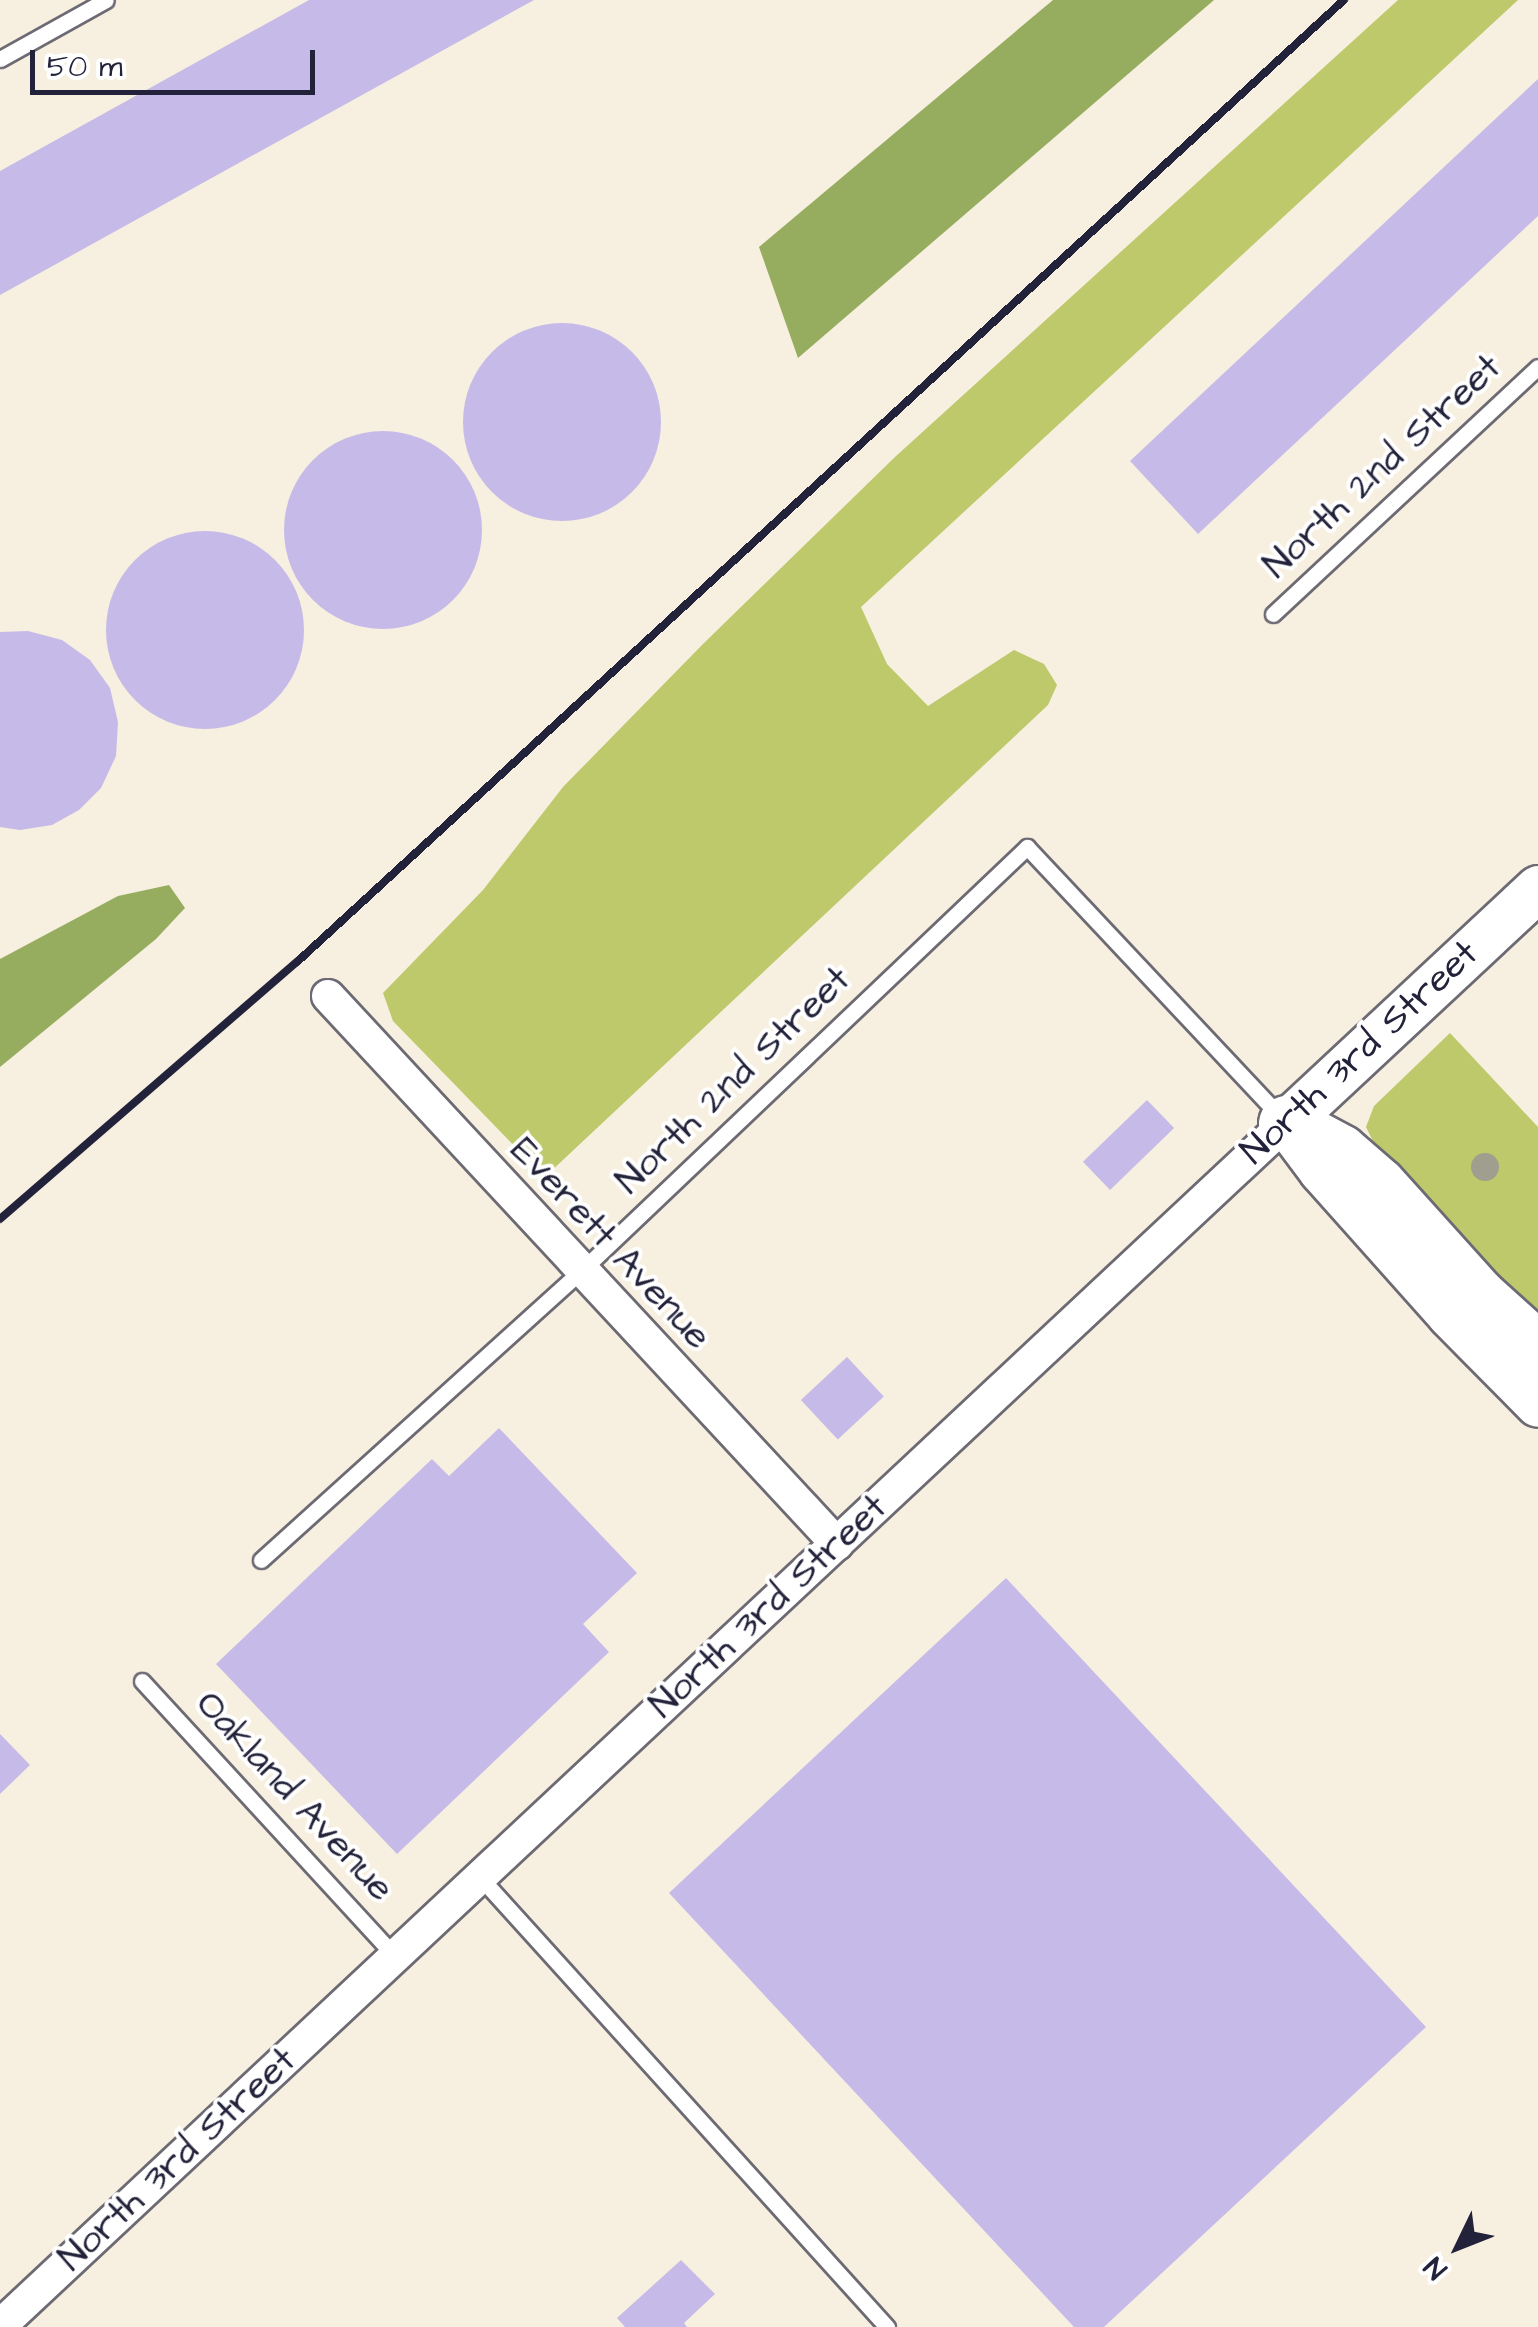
<!DOCTYPE html>
<style>
body{margin:0}
#map{position:relative;width:1538px;height:2327px;overflow:hidden;background:#f7efdf;font-family:"Architects Daughter",sans-serif}
div>[style]{position:absolute}
.green>*{inset:0;background:#bdc96b}
.forest>*{inset:0;background:#96ad5f}
.building>*{inset:0;background:#c6bbe8;transform-origin:0 0}
.round{border-radius:50%}
.roads{filter:drop-shadow(2px 0 #6d6a74) drop-shadow(-2px 0 #6d6a74) drop-shadow(0 2px #6d6a74) drop-shadow(0 -2px #6d6a74)}
.lane>*{height:15px;margin:-7.5px;padding:0 7.5px;transform-origin:7.5px;border-radius:7.5px;background:#fff}
.street>*{height:32px;margin:-16px;padding:0 16px;transform-origin:16px;border-radius:16px;background:#fff}
.secondary>*{height:45px;margin:-22.5px;padding:0 22.5px;transform-origin:22.5px;border-radius:22.5px;background:#fff}
.highway>*{height:55px;margin:-27.5px;padding:0 27.5px;transform-origin:27.5px;border-radius:27.5px;background:#fff}
.rail>*{height:8px;margin:-4px;padding:0 4px;transform-origin:4px;border-radius:4px;background:#22223b}
.trees>*{width:28px;height:28px;margin:-14px;border-radius:50%;background:#a09e8e}
span{translate:-50% -50%;white-space:nowrap;text-align:center;line-height:1.15;-webkit-text-stroke:8px #fff;paint-order:stroke}
.street-label{font-size:38px;color:#22223b}
.north{position:absolute;left:1408px;top:2197px;width:100px;height:100px;-webkit-text-stroke:8px #fff;paint-order:stroke;rotate:227deg;font-size:28px;font-weight:700;line-height:40px;text-align:center;color:#22223b}
.north::after{content:'';display:block;margin:auto;width:35px;height:45px;background:#22223b;clip-path:polygon(50% 0,100% 100%,50% 72%,0 100%)}
.scale{position:absolute;left:30px;top:50px;width:285px;height:45px;box-sizing:border-box;border:5px solid #22223b;border-top:0;padding-left:12px;font-size:30px;line-height:35px;white-space:nowrap;color:#22223b;-webkit-text-stroke:8px #fff;paint-order:stroke}
</style>
<div id="map">
<div class="green">
<div style="clip-path:polygon(1398px 0,1518px 0,861px 607px,887px 664px,928px 706px,1014px 650px,1044px 664px,1057px 685px,1048px 705px,548px 1174px,528px 1160px,393px 1021px,383px 993px,483px 890px,563px 787px,703px 644px,895px 457px)"></div>
<div style="clip-path:polygon(1450px 1033px,1538px 1127px,1538px 1325px,1382px 1160px,1366px 1127px,1374px 1106px)"></div>
</div>
<div class="forest">
<div style="clip-path:polygon(1053px 0,1214px 0,798px 358px,759px 247px)"></div>
<div style="clip-path:polygon(169px 885px,185px 908px,156px 939px,0 1067px,0 959px,118px 896px)"></div>
</div>
<div class="building">
<div style="clip-path:polygon(309px 0,534px 0,0 295px,0 171px)"></div>
<div style="clip-path:polygon(1538px 79px,1538px 216px,1198px 534px,1130px 461px)"></div>
<div class="round" style="left:463px;top:323px;width:198px;height:198px"></div>
<div class="round" style="left:284px;top:431px;width:198px;height:198px"></div>
<div class="round" style="left:106px;top:531px;width:198px;height:198px"></div>
<div style="clip-path:polygon(28px 631px,62px 640px,90px 660px,110px 688px,118px 722px,116px 756px,101px 788px,79px 810px,52px 825px,20px 830px,0 827px,0 632px)"></div>
<div style="left:1147px;top:1100px;width:39px;height:89px;rotate:46deg"></div>
<div style="left:847px;top:1357px;width:54px;height:63px;rotate:47deg"></div>
<div style="clip-path:polygon(499px 1428px,637px 1573px,583px 1624px,609px 1652px,397px 1854px,216px 1664px,432px 1459px,449px 1476px)"></div>
<div style="clip-path:polygon(1006px 1578px,1426px 2027px,1104px 2327px,1074px 2327px,669px 1893px)"></div>
<div style="clip-path:polygon(0 1734px,30px 1765px,0 1794px)"></div>
<div style="clip-path:polygon(681px 2260px,715px 2294px,684px 2323px,687px 2327px,625px 2327px,617px 2318px)"></div>
</div>
<div class="roads">
<div class="lane">
<div style="left:0;top:59px;width:121px;rotate:-29.1deg"></div>
<div style="left:1273px;top:614px;width:362px;rotate:-43deg"></div>
<div style="left:261px;top:1560px;width:430px;rotate:-42.1deg"></div>
<div style="left:580px;top:1272px;width:617px;rotate:-43.55deg"></div>
<div style="left:1027px;top:847px;width:369px;rotate:46.8deg"></div>
<div style="left:142px;top:1681px;width:375px;rotate:47.4deg"></div>
<div style="left:480px;top:1877px;width:607px;rotate:47.87deg"></div>
</div>
<div class="street">
<div style="left:328px;top:996px;width:748px;rotate:47.11deg"></div>
<div style="left:0;top:2326px;width:1761px;rotate:-43.09deg"></div>
</div>
<div class="secondary">
<div style="left:1538px;top:888px;width:345px;rotate:137deg"></div>
<div style="left:1286px;top:1123px;width:59px;rotate:53.3deg"></div>
<div style="left:1321px;top:1170px;width:194px;rotate:48.3deg"></div>
<div style="left:1450px;top:1315px;width:125px;rotate:45.3deg"></div>
</div>
<div class="highway">
<div style="left:1286px;top:1123px;width:61px;rotate:28.2deg"></div>
<div style="left:1340px;top:1152px;width:50px;rotate:41deg"></div>
<div style="left:1378px;top:1185px;width:149px;rotate:48deg"></div>
<div style="left:1478px;top:1296px;width:81px;rotate:42deg"></div>
</div>
</div>
<div class="rail">
<div style="left:0;top:1219px;width:393px;rotate:-40.9deg"></div>
<div style="left:297px;top:962px;width:1422px;rotate:-42.58deg"></div>
</div>
<div class="trees">
<div style="left:1485px;top:1167px"></div>
</div>
<div class="street-label">
<span style="left:1383px;top:467px;rotate:-43deg">North 2nd Street</span>
<span style="left:1360px;top:1053px;rotate:-43deg">North 3rd Street</span>
<span style="left:734px;top:1081px;rotate:-44deg">North 2nd Street</span>
<span style="left:610px;top:1244px;rotate:47deg">Everett Avenue</span>
<span style="left:769px;top:1607px;rotate:-43deg">North 3rd Street</span>
<span style="left:294px;top:1797px;rotate:47deg">Oakland Avenue</span>
<span style="left:178px;top:2160px;rotate:-43deg">North 3rd Street</span>
</div>
<div class="north">N</div>
<div class="scale">50 m</div>
</div>
